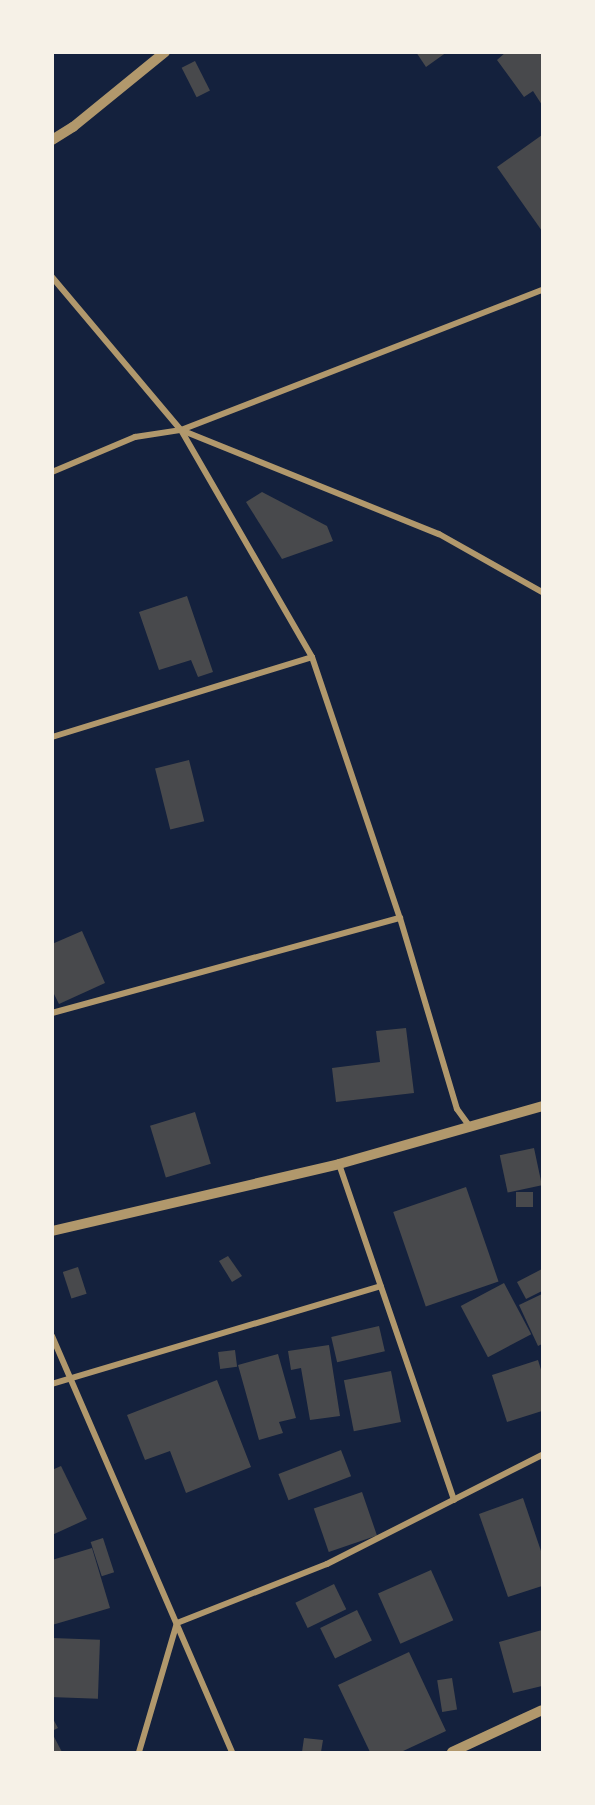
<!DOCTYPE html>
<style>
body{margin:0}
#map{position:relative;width:595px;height:1805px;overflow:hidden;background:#14213d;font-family:"Fira Sans Condensed",sans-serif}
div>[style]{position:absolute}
.building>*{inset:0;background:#48494c;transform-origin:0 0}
.minor>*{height:6px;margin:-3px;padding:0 3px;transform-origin:3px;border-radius:3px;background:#b1986c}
.tertiary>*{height:10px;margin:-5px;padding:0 5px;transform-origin:5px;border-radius:5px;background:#b1986c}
span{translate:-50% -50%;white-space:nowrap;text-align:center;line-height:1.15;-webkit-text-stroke:5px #f6f1e7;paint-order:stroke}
.frame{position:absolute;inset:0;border:54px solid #f6f1e7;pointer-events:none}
</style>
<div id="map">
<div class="building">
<div style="clip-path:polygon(416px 52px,447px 52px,426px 67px)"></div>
<div style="clip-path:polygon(506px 52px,542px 52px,542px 105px,533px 91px,524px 97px,497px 60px)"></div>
<div style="left:195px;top:61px;width:33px;height:15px;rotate:63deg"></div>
<div style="clip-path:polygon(542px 135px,542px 231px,497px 167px)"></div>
<div style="clip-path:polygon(262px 492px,327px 526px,333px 541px,282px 559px,246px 502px)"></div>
<div style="clip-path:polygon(187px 596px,213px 672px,198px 677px,191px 660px,159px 670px,139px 612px)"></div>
<div style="left:189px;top:760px;width:63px;height:35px;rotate:76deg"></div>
<div style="clip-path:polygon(82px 931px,105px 983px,59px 1004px,52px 990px,52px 944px)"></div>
<div style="clip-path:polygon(406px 1028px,414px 1093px,336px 1102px,332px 1068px,380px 1062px,376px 1031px)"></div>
<div style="left:195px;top:1112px;width:54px;height:47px;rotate:73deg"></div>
<div style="left:534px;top:1148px;width:38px;height:35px;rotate:78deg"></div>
<div style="left:466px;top:1187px;width:100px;height:77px;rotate:71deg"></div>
<div style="left:516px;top:1192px;width:17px;height:15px"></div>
<div style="clip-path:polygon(228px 1256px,242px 1276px,232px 1282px,219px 1261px)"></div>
<div style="left:78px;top:1267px;width:28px;height:16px;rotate:72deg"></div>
<div style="clip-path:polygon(542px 1269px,542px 1291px,526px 1299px,517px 1282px)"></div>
<div style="left:504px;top:1283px;width:58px;height:49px;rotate:62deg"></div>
<div style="clip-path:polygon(542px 1294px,542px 1344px,538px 1346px,519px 1305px)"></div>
<div style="left:379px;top:1326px;width:26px;height:49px;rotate:77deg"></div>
<div style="clip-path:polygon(329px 1345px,340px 1416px,310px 1420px,301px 1368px,291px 1370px,288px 1351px)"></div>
<div style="left:235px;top:1350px;width:17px;height:17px;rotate:83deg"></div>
<div style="clip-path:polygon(278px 1354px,296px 1418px,279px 1422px,283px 1433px,259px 1440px,238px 1365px)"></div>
<div style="clip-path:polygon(538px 1360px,542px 1373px,542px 1411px,507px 1422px,492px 1375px)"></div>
<div style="left:391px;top:1371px;width:52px;height:48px;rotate:79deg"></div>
<div style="clip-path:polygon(217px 1380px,251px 1467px,186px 1493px,170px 1451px,145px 1460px,127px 1415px)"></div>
<div style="left:341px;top:1450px;width:28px;height:67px;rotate:69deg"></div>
<div style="clip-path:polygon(61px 1466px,87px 1519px,52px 1535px,52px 1470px)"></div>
<div style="left:362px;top:1492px;width:46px;height:51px;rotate:71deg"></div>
<div style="clip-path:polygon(523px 1498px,542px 1554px,542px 1586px,508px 1597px,479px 1514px)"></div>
<div style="left:103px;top:1538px;width:36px;height:13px;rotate:72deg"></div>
<div style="clip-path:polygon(92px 1548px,110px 1608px,52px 1625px,52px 1560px)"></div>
<div style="left:431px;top:1570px;width:55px;height:58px;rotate:66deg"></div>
<div style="left:334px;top:1584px;width:28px;height:43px;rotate:64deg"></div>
<div style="left:357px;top:1610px;width:34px;height:41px;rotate:64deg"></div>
<div style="clip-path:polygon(542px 1630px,542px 1686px,513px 1693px,499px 1642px)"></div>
<div style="left:52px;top:1638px;width:48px;height:59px;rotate:2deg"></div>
<div style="clip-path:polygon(409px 1652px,446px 1731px,401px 1752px,370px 1752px,338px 1685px)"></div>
<div style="left:452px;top:1678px;width:32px;height:15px;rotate:81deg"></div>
<div style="clip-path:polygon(52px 1717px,58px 1728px,52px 1731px)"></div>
<div style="clip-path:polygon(52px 1733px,62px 1752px,52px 1752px)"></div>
<div style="clip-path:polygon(304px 1738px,323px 1740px,321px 1752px,302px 1752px)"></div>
</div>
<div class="minor">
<div style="left:52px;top:277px;width:200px;rotate:49.9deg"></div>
<div style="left:181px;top:430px;width:262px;rotate:60deg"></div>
<div style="left:312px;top:657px;width:275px;rotate:71.4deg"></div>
<div style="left:400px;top:918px;width:199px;rotate:73.4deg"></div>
<div style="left:457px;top:1109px;width:22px;rotate:54deg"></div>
<div style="left:181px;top:430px;width:387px;rotate:-21.2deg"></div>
<div style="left:52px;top:472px;width:90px;rotate:-22.9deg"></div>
<div style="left:135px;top:437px;width:47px;rotate:-8.7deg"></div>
<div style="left:181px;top:430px;width:278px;rotate:22deg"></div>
<div style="left:439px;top:534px;width:118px;rotate:29.4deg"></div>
<div style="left:52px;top:737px;width:272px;rotate:-17.1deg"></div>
<div style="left:52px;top:1013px;width:361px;rotate:-15.3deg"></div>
<div style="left:339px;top:1164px;width:355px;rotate:71.1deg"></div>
<div style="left:52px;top:1336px;width:453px;rotate:66.6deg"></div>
<div style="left:52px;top:1384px;width:343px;rotate:-16.6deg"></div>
<div style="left:139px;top:1752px;width:134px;rotate:-73.6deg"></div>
<div style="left:177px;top:1623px;width:161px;rotate:-21.5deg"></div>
<div style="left:327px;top:1564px;width:241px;rotate:-26.9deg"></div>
</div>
<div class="tertiary">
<div style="left:52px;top:140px;width:25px;rotate:-32deg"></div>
<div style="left:73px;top:127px;width:119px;rotate:-39.2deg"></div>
<div style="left:52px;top:1231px;width:295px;rotate:-13.1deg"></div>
<div style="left:339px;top:1164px;width:211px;rotate:-15.9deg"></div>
<div style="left:452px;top:1752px;width:99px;rotate:-25deg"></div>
</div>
<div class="frame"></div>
</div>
